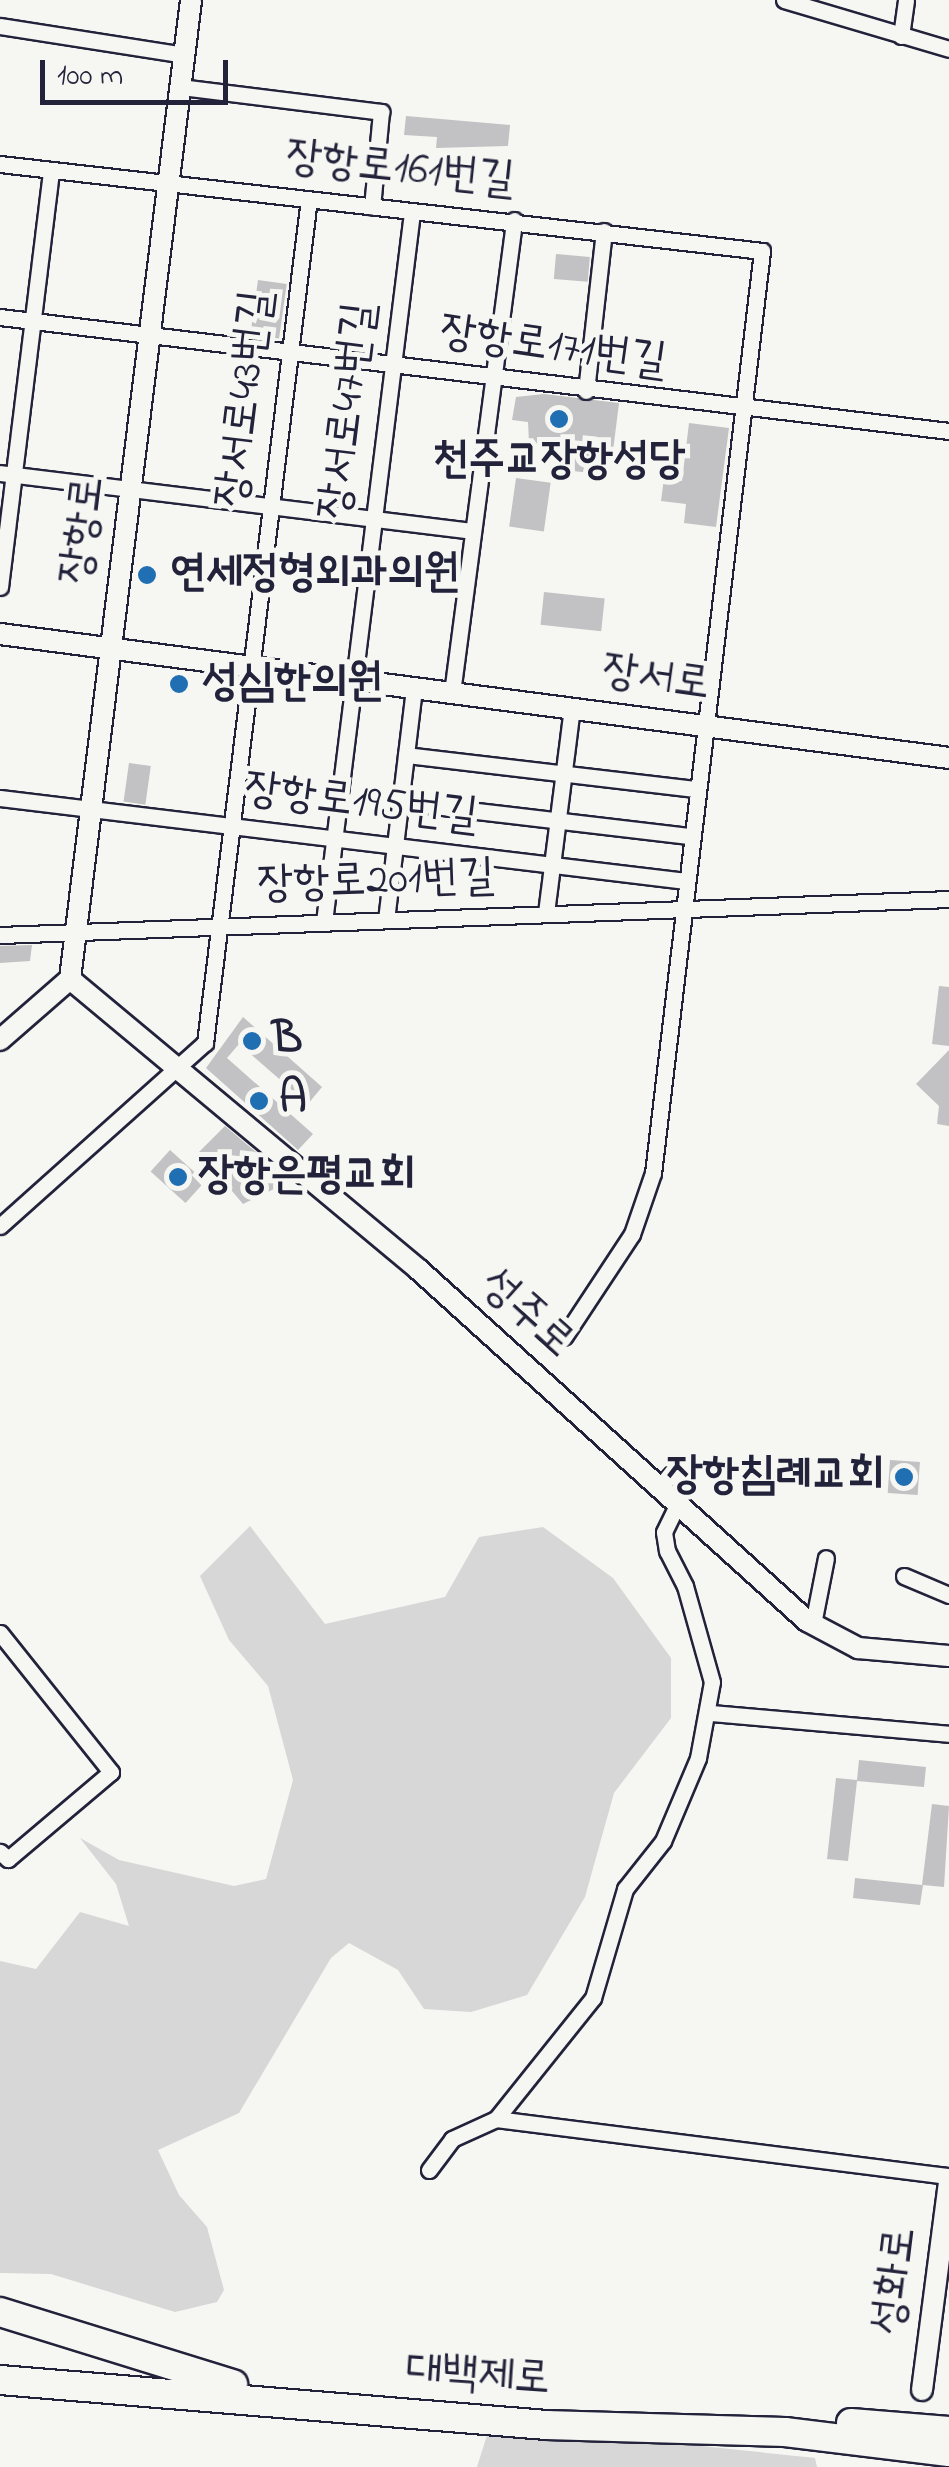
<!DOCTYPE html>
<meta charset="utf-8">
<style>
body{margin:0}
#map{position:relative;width:949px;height:2467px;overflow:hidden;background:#f6f6f2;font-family:"Indie Flower","Poor Story",sans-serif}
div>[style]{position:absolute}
.green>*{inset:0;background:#d7d7d7}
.building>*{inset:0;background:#c2c2c4;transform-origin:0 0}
.roads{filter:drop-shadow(2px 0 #22223b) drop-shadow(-2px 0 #22223b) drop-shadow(0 2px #22223b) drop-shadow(0 -2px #22223b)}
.street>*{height:15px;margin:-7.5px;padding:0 7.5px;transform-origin:7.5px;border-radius:7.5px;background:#f6f6f2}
.secondary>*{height:20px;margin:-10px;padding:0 10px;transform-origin:10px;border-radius:10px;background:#f6f6f2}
.highway>*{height:28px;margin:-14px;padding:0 14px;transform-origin:14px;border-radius:14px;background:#f6f6f2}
.dots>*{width:28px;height:28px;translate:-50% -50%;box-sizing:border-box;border:5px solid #f6f6f2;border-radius:50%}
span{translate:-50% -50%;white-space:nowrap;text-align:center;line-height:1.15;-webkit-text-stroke:10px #f6f6f2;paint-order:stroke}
.street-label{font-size:45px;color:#22223b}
.poi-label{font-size:45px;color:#22223b;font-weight:700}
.left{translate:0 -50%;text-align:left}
.right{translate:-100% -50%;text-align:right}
.scale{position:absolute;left:40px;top:60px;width:188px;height:45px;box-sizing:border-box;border:5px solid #22223b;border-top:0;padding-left:12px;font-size:30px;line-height:35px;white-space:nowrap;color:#22223b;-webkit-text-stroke:8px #f6f6f2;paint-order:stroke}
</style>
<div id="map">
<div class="green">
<div style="clip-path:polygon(250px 1526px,325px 1624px,445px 1597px,479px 1537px,543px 1527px,613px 1578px,671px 1658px,671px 1718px,614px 1793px,585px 1897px,527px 1995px,471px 2012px,424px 2009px,398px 1970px,349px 1943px,331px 1958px,239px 2113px,158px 2150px,179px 2195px,207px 2227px,224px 2290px,217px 2302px,175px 2312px,51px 2274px,0 2273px,0 1961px,36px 1969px,80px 1912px,129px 1926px,116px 1884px,80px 1838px,119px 1860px,234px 1886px,266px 1879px,293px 1780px,268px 1686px,229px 1640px,200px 1576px)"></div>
<div style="clip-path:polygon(488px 2432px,692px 2445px,815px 2458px,817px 2467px,477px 2467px)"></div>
</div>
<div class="building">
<div style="clip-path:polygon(406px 116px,510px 125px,508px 146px,436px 148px,437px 137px,404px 135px)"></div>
<div style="left:556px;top:254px;width:34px;height:25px;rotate:5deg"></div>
<div style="left:258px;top:280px;width:29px;height:55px;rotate:8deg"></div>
<div style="clip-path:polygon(544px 394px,619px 403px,610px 475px,563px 470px,566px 446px,529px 443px,528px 422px,512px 420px,516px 397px)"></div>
<div style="clip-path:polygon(689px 423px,729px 428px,716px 527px,684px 523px,686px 504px,661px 501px,664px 478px,682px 481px)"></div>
<div style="left:516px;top:478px;width:35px;height:49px;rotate:8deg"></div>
<div style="left:544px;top:592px;width:61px;height:33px;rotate:6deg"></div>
<div style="left:129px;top:763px;width:22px;height:39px;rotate:8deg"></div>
<div style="clip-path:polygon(32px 945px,30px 961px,0 963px,0 946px)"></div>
<div style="clip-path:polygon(939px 986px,949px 987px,949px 1046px,932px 1044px)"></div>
<div style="clip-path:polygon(243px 1017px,322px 1087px,308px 1104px,239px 1044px,227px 1058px,313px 1134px,298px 1150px,206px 1068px)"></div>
<div style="clip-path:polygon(949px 1050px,949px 1126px,937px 1124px,939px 1106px,916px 1084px)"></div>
<div style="clip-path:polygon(225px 1126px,287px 1178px,280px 1186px,243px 1204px,199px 1152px)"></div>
<div style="left:170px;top:1150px;width:47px;height:29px;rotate:42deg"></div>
<div style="left:890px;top:1460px;width:30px;height:33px;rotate:4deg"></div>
<div style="clip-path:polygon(859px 1760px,926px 1767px,924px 1787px,857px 1781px,848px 1861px,827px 1859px,836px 1778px,857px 1780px)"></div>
<div style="clip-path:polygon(932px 1804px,949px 1806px,944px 1887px,923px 1885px,920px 1905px,853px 1898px,855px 1878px,922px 1885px)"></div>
</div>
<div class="roads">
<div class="street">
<div style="left:784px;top:0;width:172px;rotate:16.5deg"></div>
<div style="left:0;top:26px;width:187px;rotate:8.9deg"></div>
<div style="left:901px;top:36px;width:36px;rotate:-82deg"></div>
<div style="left:181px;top:87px;width:202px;rotate:7.1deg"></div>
<div style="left:381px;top:112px;width:95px;rotate:95.4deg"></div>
<div style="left:0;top:164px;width:767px;rotate:6.51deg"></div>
<div style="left:762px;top:251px;width:928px;rotate:96.74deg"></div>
<div style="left:653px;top:1173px;width:65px;rotate:109deg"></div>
<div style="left:632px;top:1234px;width:123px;rotate:123.4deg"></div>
<div style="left:0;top:317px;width:956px;rotate:6.85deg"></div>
<div style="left:586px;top:391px;width:161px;rotate:-83.6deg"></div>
<div style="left:0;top:473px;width:476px;rotate:7deg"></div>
<div style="left:0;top:587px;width:420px;rotate:-83deg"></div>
<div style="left:452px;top:693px;width:477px;rotate:-82.5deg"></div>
<div style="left:406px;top:755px;width:292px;rotate:6.7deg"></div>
<div style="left:0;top:798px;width:691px;rotate:6.9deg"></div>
<div style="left:400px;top:802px;width:293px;rotate:6.7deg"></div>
<div style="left:546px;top:913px;width:207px;rotate:-82.8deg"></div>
<div style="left:386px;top:920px;width:234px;rotate:-83.1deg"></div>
<div style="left:324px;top:922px;width:715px;rotate:-82.93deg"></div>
<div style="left:0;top:935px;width:950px;rotate:-2.17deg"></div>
<div style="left:0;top:1226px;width:275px;rotate:-41.8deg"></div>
<div style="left:205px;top:1043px;width:850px;rotate:-82.98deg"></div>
<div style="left:659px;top:1488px;width:27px;rotate:-48deg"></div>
<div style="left:904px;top:1576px;width:49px;rotate:22.9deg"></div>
<div style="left:813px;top:1624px;width:67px;rotate:-78.9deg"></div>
<div style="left:0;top:1633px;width:178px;rotate:51.4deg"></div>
<div style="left:111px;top:1772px;width:135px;rotate:139.8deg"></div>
<div style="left:8px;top:1859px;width:11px;rotate:-139deg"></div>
<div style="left:710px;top:1713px;width:240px;rotate:5deg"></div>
<div style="left:496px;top:2119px;width:457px;rotate:7.2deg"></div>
<div style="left:429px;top:2170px;width:39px;rotate:-53deg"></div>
<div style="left:452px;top:2139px;width:48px;rotate:-24.4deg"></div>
<div style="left:496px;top:2119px;width:155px;rotate:-51.3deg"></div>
<div style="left:593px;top:1998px;width:114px;rotate:-73.6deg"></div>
<div style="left:625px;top:1889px;width:61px;rotate:-51.6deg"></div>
<div style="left:663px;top:1841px;width:90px;rotate:-67.1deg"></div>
<div style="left:698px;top:1758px;width:77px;rotate:-79.6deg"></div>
<div style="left:712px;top:1682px;width:100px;rotate:-105.7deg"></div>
<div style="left:685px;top:1586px;width:39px;rotate:-117deg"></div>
<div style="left:667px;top:1551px;width:19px;rotate:-99deg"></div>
<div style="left:664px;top:1532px;width:30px;rotate:-64deg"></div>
</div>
<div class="secondary">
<div style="left:0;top:634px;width:957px;rotate:7.44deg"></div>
<div style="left:70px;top:979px;width:453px;rotate:39.8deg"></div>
<div style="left:418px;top:1269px;width:525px;rotate:42.14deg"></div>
<div style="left:807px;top:1621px;width:58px;rotate:27.9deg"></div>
<div style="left:858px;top:1648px;width:91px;rotate:5deg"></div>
<div style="left:0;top:1040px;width:93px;rotate:-41.1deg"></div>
<div style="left:70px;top:979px;width:986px;rotate:-82.95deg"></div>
<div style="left:922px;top:2390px;width:210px;rotate:-82.6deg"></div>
</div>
<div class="highway">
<div style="left:0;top:2312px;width:244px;rotate:17.2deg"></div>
<div style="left:0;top:2380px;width:548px;rotate:4.71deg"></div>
<div style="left:546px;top:2425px;width:239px;rotate:1.7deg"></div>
<div style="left:785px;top:2432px;width:165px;rotate:7deg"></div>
<div style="left:851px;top:2423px;width:98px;rotate:4.7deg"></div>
</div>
</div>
<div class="dots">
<div style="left:559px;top:419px;background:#1f6fb2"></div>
<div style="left:147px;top:575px;background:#1f6fb2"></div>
<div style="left:179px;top:684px;background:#1f6fb2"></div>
<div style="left:252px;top:1041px;background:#1f6fb2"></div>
<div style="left:259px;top:1101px;background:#1f6fb2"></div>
<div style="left:178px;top:1177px;background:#1f6fb2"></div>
<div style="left:904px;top:1477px;background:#1f6fb2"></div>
</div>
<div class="street-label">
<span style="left:400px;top:170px;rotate:6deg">장항로161번길</span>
<span style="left:553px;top:348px;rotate:8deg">장항로171번길</span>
<span style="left:246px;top:399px;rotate:-83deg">장서로43번길</span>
<span style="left:349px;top:411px;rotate:-83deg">장서로47번길</span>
<span style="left:84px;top:530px;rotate:-83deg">장항로</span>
<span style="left:656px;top:679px;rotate:8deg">장서로</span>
<span style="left:361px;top:804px;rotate:7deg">장항로195번길</span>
<span style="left:376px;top:882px;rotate:-2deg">장항로201번길</span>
<span style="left:526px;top:1314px;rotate:42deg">성주로</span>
<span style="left:896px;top:2281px;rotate:-83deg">성화로</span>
<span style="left:478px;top:2376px;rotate:4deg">대백제로</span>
</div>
<div class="poi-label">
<span style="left:559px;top:462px">천주교장항성당</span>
<span class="left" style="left:170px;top:575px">연세정형외과의원</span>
<span class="left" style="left:202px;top:684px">성심한의원</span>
<span class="left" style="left:272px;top:1041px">B</span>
<span class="left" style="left:279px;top:1101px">A</span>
<span class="left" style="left:198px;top:1177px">장항은평교회</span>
<span class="right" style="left:884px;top:1477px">장항침례교회</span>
</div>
<div class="scale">100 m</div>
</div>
